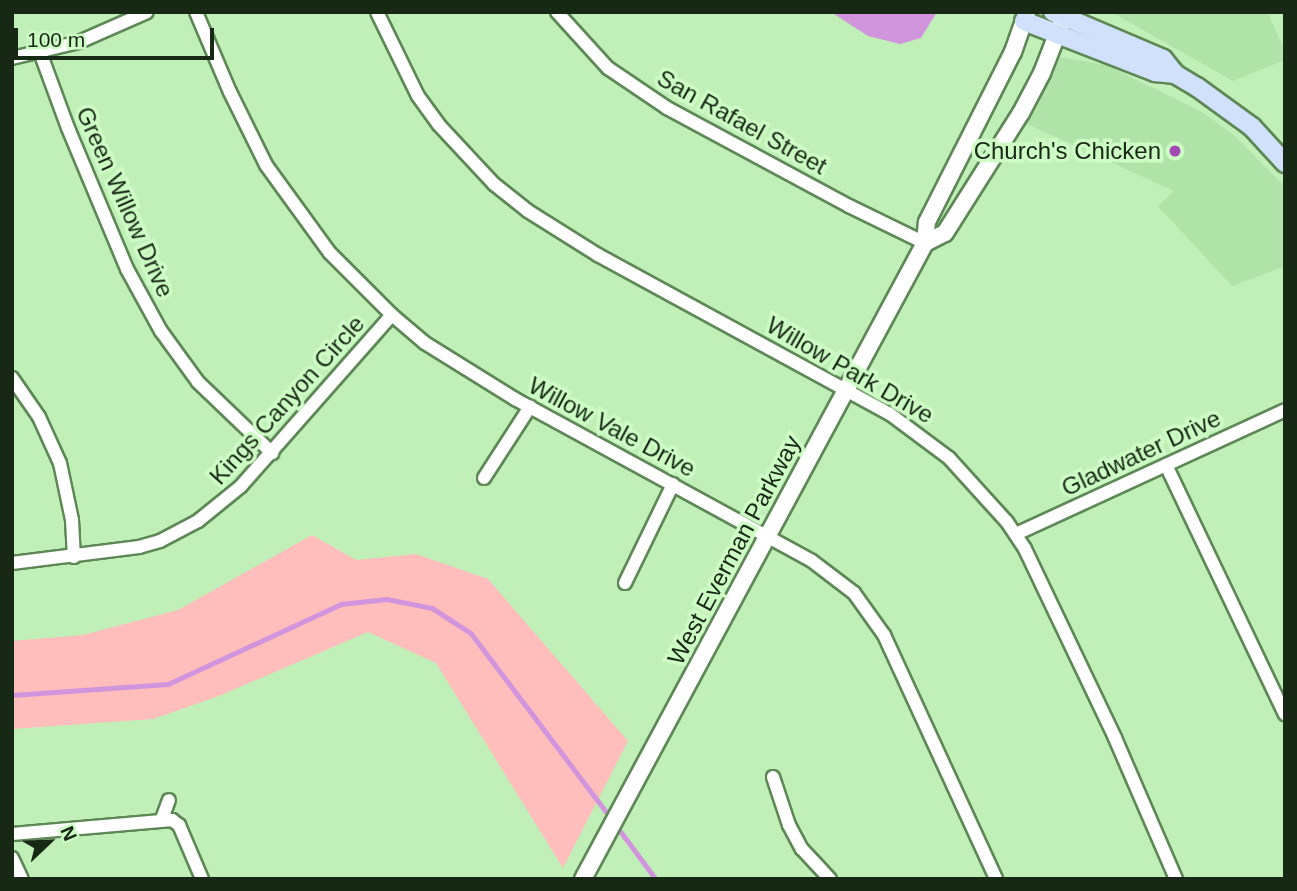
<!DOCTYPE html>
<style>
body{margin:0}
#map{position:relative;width:1297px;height:891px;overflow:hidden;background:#c0efb8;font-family:Arial,sans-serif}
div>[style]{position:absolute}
.built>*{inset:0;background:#b0e3a7}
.green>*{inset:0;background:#ffbdbb}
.water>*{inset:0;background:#d195dd}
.stream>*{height:4.5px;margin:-2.25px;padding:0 2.25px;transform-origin:2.25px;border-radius:2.25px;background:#d195dd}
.roads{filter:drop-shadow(2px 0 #5d8856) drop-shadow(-2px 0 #5d8856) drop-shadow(0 2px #5d8856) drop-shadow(0 -2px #5d8856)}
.minor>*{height:12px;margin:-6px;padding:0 6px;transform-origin:6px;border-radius:6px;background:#fff}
.tertiary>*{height:16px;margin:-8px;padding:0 8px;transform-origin:8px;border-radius:8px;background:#fff}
.secondary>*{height:18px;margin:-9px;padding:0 9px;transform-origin:9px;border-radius:9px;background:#d1e0fb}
.dots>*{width:19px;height:19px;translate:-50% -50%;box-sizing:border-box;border:4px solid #cdfcc5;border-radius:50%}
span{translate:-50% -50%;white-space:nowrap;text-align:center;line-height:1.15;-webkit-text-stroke:7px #cdfcc5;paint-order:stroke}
.street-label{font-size:24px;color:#172914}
.poi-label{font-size:24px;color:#172914}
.right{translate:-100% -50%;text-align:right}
.frame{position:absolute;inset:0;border:14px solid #172914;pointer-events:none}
.north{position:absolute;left:14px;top:807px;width:70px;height:70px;-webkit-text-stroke:5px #cdfcc5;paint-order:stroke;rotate:67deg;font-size:19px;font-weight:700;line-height:28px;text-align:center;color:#172914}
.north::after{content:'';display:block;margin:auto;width:24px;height:32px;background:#172914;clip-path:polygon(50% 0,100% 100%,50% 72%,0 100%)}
.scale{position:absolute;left:14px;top:28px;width:200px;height:32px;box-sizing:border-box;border:4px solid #172914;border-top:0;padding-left:9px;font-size:21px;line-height:24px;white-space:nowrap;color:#172914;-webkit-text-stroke:5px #cdfcc5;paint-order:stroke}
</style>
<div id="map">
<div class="built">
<div style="clip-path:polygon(1111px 12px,1267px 12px,1285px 50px,1285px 60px,1233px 81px)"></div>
<div style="clip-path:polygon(1060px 57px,1106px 65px,1202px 112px,1235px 136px,1285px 187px,1285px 266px,1232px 286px,1158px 206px,1174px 191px,1025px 123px)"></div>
</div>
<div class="green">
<div style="clip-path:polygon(312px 535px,356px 560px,416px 554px,488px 579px,628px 741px,563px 868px,436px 663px,368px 632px,219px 696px,153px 719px,12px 729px,12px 641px,83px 635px,178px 610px)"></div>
</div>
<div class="water">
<div style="clip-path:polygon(831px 12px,937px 12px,921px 38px,900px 44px,868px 36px)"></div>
</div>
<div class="stream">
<div style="left:12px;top:695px;width:156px;rotate:-4deg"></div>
<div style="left:168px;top:684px;width:191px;rotate:-24.8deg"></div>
<div style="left:341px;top:604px;width:46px;rotate:-6.2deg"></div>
<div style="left:387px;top:599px;width:46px;rotate:11.3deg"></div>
<div style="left:432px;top:608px;width:46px;rotate:32.7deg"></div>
<div style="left:471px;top:633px;width:232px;rotate:52.9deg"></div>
<div style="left:616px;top:825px;width:67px;rotate:53.5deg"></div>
</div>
<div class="roads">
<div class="minor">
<div style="left:196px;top:12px;width:87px;rotate:67deg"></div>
<div style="left:230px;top:92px;width:81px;rotate:63.7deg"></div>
<div style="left:266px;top:165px;width:109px;rotate:54deg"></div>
<div style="left:330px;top:253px;width:88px;rotate:45deg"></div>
<div style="left:392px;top:315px;width:43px;rotate:40.3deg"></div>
<div style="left:425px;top:343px;width:106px;rotate:31.9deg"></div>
<div style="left:515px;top:399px;width:338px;rotate:28.6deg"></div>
<div style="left:812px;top:561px;width:53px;rotate:37.3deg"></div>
<div style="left:854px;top:593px;width:52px;rotate:54.5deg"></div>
<div style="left:884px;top:635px;width:268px;rotate:65.3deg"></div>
<div style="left:377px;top:12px;width:93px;rotate:64deg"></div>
<div style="left:418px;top:96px;width:36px;rotate:54deg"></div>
<div style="left:439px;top:125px;width:81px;rotate:47deg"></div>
<div style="left:494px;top:184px;width:43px;rotate:38.5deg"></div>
<div style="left:528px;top:211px;width:83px;rotate:32.2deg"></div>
<div style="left:598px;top:255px;width:332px;rotate:28.6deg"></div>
<div style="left:890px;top:414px;width:74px;rotate:36.7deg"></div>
<div style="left:949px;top:458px;width:86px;rotate:47.8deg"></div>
<div style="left:1007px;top:522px;width:32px;rotate:56deg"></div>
<div style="left:1025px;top:549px;width:209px;rotate:64.5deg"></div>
<div style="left:1115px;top:738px;width:154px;rotate:66.6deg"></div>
<div style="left:557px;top:12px;width:76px;rotate:47.7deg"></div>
<div style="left:608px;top:68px;width:71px;rotate:34.1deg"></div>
<div style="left:667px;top:108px;width:207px;rotate:28.3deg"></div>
<div style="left:849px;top:206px;width:85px;rotate:26deg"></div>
<div style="left:40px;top:52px;width:81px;rotate:69.8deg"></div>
<div style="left:68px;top:128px;width:153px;rotate:67.3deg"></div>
<div style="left:127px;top:269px;width:71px;rotate:61.3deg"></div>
<div style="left:161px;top:331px;width:63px;rotate:54deg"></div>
<div style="left:198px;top:382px;width:103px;rotate:43.8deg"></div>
<div style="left:12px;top:58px;width:69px;rotate:-13.4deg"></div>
<div style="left:79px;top:42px;width:74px;rotate:-23.8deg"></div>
<div style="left:12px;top:378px;width:47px;rotate:55.3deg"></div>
<div style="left:39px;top:417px;width:51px;rotate:65.5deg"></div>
<div style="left:60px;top:463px;width:58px;rotate:78.1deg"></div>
<div style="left:72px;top:520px;width:37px;rotate:87deg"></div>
<div style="left:1166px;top:465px;width:276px;rotate:64.5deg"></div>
<div style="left:484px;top:478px;width:85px;rotate:-57.1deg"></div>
<div style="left:1016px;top:534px;width:296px;rotate:-24.7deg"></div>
<div style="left:12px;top:563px;width:128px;rotate:-7.2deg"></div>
<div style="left:139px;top:547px;width:22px;rotate:-16deg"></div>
<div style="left:160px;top:541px;width:43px;rotate:-27.8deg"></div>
<div style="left:198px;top:521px;width:55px;rotate:-39.1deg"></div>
<div style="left:241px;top:486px;width:228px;rotate:-48.6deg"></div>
<div style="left:625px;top:583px;width:110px;rotate:-64.1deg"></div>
<div style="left:773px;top:777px;width:51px;rotate:71.6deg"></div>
<div style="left:789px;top:825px;width:27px;rotate:62deg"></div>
<div style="left:802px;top:849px;width:41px;rotate:47deg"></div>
<div style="left:162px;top:819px;width:20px;rotate:-70deg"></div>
<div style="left:12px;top:834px;width:161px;rotate:-5deg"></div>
<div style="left:172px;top:820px;width:9px;rotate:36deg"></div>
<div style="left:179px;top:825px;width:59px;rotate:66.9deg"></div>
<div style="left:12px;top:858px;width:23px;rotate:65deg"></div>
</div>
<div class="tertiary">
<div style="left:925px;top:243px;width:22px;rotate:-27deg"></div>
<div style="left:945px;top:233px;width:142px;rotate:-57.7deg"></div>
<div style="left:1021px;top:113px;width:45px;rotate:-62.3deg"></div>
<div style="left:1042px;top:73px;width:55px;rotate:-68.6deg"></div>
<div style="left:583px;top:879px;width:722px;rotate:-61.73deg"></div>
<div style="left:925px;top:243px;width:21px;rotate:-85deg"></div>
<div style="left:927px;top:222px;width:191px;rotate:-63.2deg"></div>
<div style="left:1013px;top:52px;width:42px;rotate:-70.7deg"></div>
</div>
<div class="secondary">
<div style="left:1053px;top:12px;width:120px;rotate:23.1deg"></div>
<div style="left:1163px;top:59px;width:19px;rotate:51deg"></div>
<div style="left:1024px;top:21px;width:141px;rotate:21.3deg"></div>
<div style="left:1155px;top:72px;width:20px;rotate:6deg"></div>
<div style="left:1175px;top:74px;width:26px;rotate:31deg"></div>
<div style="left:1197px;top:87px;width:68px;rotate:36deg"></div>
<div style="left:1252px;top:127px;width:49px;rotate:47.5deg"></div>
</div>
</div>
<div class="dots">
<div style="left:1175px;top:151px;background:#a349b4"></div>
</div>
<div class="street-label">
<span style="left:742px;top:122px;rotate:29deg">San Rafael Street</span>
<span style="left:125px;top:202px;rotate:66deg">Green Willow Drive</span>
<span style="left:850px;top:370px;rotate:30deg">Willow Park Drive</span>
<span style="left:287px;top:400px;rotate:-48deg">Kings Canyon Circle</span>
<span style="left:612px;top:427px;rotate:28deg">Willow Vale Drive</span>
<span style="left:1141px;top:453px;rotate:-25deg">Gladwater Drive</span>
<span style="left:734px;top:550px;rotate:-62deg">West Everman Parkway</span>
</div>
<div class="poi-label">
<span class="right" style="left:1161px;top:151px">Church's Chicken</span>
</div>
<div class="frame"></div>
<div class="north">N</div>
<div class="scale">100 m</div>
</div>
